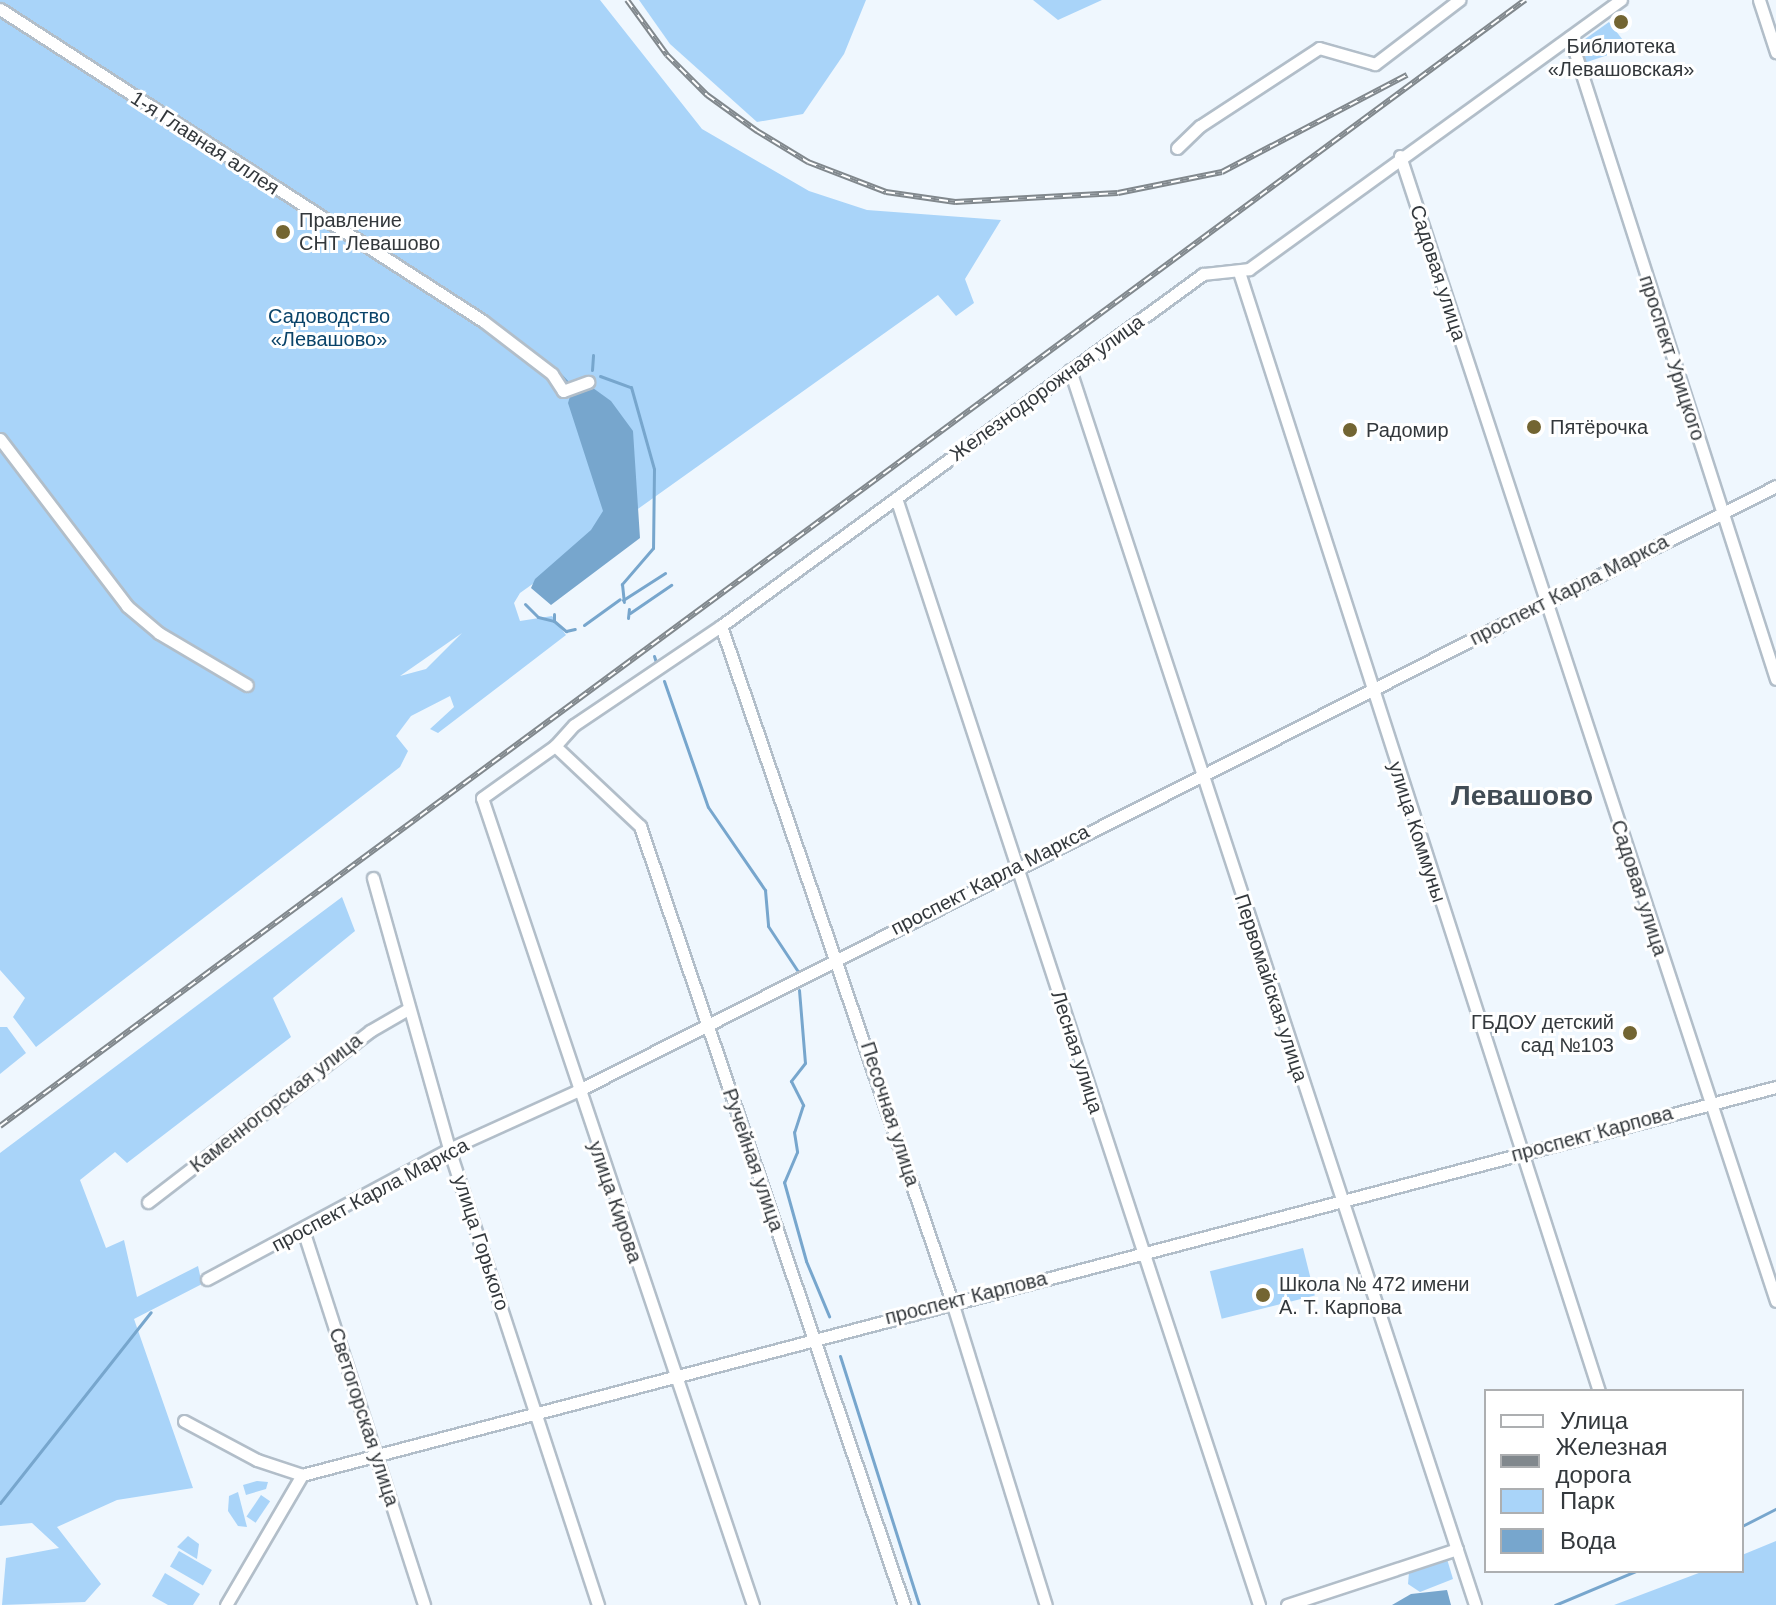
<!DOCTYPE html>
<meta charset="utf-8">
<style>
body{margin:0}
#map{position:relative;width:1776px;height:1605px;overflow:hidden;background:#eff7fe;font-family:Arial,sans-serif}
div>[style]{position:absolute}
.green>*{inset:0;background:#a9d4f9;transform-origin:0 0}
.water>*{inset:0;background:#77a6cd}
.stream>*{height:3px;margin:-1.5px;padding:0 1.5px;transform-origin:1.5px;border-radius:1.5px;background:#77a6cd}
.roads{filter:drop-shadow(2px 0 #b2bec9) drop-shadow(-2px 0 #b2bec9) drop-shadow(0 2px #b2bec9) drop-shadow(0 -2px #b2bec9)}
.minor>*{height:11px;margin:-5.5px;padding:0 5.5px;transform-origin:5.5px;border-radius:5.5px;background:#fff}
.rail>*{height:6px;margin-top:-3px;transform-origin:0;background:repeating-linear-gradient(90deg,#fff 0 9px,#81888d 0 18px);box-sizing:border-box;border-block:2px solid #81888d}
.dots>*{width:22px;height:22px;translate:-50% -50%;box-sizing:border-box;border:4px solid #fff;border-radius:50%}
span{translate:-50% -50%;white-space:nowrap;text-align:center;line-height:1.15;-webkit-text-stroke:6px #fff;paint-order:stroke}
.poi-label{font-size:20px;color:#33383c}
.left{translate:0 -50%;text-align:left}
.right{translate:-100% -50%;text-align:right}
.street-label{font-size:20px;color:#33383c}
.park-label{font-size:20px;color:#0a446a}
.district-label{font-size:28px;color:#414c55;font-weight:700}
.legend{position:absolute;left:1484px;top:1389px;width:260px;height:184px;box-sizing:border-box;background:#fff;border:2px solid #adafb1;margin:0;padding:10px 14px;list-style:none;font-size:24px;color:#33383c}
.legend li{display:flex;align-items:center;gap:16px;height:40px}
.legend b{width:40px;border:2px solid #adafb1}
</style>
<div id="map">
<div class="green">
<div style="clip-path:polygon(evenodd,0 0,600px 0,702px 129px,809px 191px,867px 210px,1001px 220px,965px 279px,974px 303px,956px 316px,938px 295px,520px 593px,514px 603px,520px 621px,552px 616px,566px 635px,438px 733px,430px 729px,454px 707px,450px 696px,411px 716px,396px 736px,408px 751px,400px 767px,36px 1047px,13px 1017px,25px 998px,0 970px,0 0,462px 633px,426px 669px,400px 676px,462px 633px)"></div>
<div style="clip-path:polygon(639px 0,866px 0,844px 54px,803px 114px,757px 122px,670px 44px)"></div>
<div style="clip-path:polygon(1033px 0,1102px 0,1058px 20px)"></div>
<div style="clip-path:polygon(1609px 22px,1629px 48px,1584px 63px,1578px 44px)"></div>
<div style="clip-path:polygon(342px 897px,355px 931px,273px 998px,291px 1037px,127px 1163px,115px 1152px,80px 1180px,106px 1248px,124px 1240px,137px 1297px,198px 1266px,202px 1284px,134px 1319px,193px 1488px,117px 1500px,57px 1527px,101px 1584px,85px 1602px,2px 1605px,6px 1558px,59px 1548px,32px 1523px,0 1526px,0 1153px)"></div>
<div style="clip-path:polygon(0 1027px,7px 1027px,26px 1053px,0 1074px)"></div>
<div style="left:1303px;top:1248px;width:49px;height:96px;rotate:76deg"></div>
<div style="clip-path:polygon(257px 1481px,268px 1482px,266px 1489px,246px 1495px,243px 1485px)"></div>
<div style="clip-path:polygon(238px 1492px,247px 1527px,238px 1526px,228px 1511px,229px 1496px)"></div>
<div style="left:261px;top:1495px;width:11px;height:26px;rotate:34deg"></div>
<div style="clip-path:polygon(188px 1536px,199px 1544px,197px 1559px,177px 1547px)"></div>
<div style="clip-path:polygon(1776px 1541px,1776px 1605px,1614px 1605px,1704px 1571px,1742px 1571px,1742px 1555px)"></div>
<div style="left:179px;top:1551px;width:38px;height:18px;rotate:30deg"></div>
<div style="clip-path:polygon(1447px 1559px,1453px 1579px,1420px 1592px,1408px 1584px,1409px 1572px)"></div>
<div style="clip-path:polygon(165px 1573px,200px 1594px,193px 1605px,168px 1605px,152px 1596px)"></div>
</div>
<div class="water">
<div style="clip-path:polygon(593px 388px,611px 401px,633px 431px,640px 538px,551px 605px,531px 588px,535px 579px,591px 530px,603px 511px,568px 403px,572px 390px)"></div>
<div style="clip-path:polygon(1447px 1590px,1451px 1605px,1392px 1605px,1411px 1594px)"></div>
</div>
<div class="stream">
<div style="left:553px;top:367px;width:22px;rotate:47deg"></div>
<div style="left:592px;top:370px;width:15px;rotate:-86deg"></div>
<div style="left:600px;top:376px;width:33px;rotate:20deg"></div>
<div style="left:631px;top:387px;width:85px;rotate:74.3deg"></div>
<div style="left:654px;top:469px;width:79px;rotate:90.7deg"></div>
<div style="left:653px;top:548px;width:48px;rotate:130.7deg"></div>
<div style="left:622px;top:584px;width:18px;rotate:84deg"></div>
<div style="left:623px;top:600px;width:50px;rotate:-32.7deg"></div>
<div style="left:525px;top:604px;width:18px;rotate:45deg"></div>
<div style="left:538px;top:617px;width:16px;rotate:14deg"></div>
<div style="left:630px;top:613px;width:50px;rotate:-34.3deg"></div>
<div style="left:554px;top:614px;width:7px;rotate:90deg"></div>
<div style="left:554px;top:621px;width:16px;rotate:40deg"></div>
<div style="left:566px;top:631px;width:9px;rotate:-13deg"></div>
<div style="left:628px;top:618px;width:9px;rotate:-84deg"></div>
<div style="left:584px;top:625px;width:44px;rotate:-35.8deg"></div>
<div style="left:654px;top:656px;width:6px;rotate:72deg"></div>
<div style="left:664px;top:681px;width:133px;rotate:70.8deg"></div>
<div style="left:708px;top:807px;width:101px;rotate:55.5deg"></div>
<div style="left:765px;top:890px;width:36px;rotate:85deg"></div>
<div style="left:768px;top:926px;width:53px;rotate:56.6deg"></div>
<div style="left:799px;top:990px;width:73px;rotate:85.3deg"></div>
<div style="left:805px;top:1063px;width:23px;rotate:128deg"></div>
<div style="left:791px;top:1081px;width:27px;rotate:63deg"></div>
<div style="left:803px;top:1105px;width:28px;rotate:108deg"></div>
<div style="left:794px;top:1132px;width:20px;rotate:81deg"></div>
<div style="left:797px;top:1152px;width:33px;rotate:113deg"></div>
<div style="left:784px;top:1182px;width:82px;rotate:74.4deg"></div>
<div style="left:806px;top:1261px;width:60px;rotate:67.3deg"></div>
<div style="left:840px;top:1356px;width:261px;rotate:72.4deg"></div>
<div style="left:0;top:1503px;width:243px;rotate:-51.7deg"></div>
<div style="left:1742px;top:1526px;width:38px;rotate:-27deg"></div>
<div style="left:1555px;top:1605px;width:88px;rotate:-22.8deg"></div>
</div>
<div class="roads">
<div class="minor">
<div style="left:1759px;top:0;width:55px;rotate:71.9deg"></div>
<div style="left:0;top:9px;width:575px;rotate:32.86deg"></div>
<div style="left:483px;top:321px;width:87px;rotate:37.5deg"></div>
<div style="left:552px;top:374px;width:20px;rotate:57deg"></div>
<div style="left:563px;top:391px;width:27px;rotate:-20deg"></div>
<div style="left:1570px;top:37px;width:674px;rotate:72.21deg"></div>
<div style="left:1177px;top:148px;width:32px;rotate:-44deg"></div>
<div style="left:1200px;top:126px;width:142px;rotate:-33.2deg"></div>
<div style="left:1319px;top:48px;width:58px;rotate:15.9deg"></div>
<div style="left:1375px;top:64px;width:106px;rotate:-37.3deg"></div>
<div style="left:1400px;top:156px;width:1205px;rotate:71.82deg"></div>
<div style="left:1239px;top:272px;width:1175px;rotate:72.17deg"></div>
<div style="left:1070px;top:370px;width:1300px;rotate:71.84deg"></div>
<div style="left:0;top:439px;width:210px;rotate:52.7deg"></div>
<div style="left:127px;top:606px;width:42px;rotate:40.2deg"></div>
<div style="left:159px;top:633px;width:102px;rotate:30.6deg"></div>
<div style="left:896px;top:498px;width:1165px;rotate:71.84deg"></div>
<div style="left:721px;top:626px;width:714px;rotate:71.13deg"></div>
<div style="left:952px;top:1302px;width:317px;rotate:72.8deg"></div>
<div style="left:555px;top:746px;width:117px;rotate:43.3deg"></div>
<div style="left:640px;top:826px;width:823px;rotate:71.28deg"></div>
<div style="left:373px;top:878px;width:281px;rotate:74.3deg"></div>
<div style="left:449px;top:1149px;width:480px;rotate:71.9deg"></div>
<div style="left:148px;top:1202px;width:280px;rotate:-37.6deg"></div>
<div style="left:370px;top:1031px;width:44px;rotate:-30.1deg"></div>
<div style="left:303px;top:1230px;width:394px;rotate:72.1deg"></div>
<div style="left:207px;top:1279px;width:275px;rotate:-28.2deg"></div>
<div style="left:449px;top:1149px;width:141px;rotate:-24.4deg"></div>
<div style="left:577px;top:1091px;width:1343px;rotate:-26.77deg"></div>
<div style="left:184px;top:1421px;width:83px;rotate:28.1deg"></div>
<div style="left:257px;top:1460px;width:47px;rotate:18.4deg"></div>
<div style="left:226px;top:1605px;width:151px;rotate:-59.7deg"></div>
<div style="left:302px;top:1475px;width:1524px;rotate:-14.75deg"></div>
<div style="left:753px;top:1605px;width:851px;rotate:-108.56deg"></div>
<div style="left:482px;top:798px;width:90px;rotate:-35.5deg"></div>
<div style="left:555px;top:746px;width:28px;rotate:-48deg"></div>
<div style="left:574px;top:725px;width:177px;rotate:-34deg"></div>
<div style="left:721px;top:626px;width:597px;rotate:-36.14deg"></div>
<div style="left:1203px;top:274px;width:46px;rotate:-6.2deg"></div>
<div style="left:1249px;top:269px;width:459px;rotate:-35.9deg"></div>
<div style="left:1287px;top:1605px;width:179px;rotate:-18.2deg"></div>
</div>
</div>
<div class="rail">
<div style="left:627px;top:0;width:68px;rotate:54deg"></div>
<div style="left:667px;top:55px;width:57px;rotate:45deg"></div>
<div style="left:707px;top:95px;width:62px;rotate:35.8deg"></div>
<div style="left:757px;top:131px;width:60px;rotate:31.3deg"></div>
<div style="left:808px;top:162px;width:84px;rotate:21deg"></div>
<div style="left:886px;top:192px;width:70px;rotate:8.2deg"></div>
<div style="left:955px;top:202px;width:163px;rotate:-3.2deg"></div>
<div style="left:1118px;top:193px;width:106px;rotate:-11.4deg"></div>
<div style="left:1222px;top:172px;width:209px;rotate:-27.7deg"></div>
<div style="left:0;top:1126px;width:1896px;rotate:-36.44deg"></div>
</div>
<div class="dots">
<div style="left:1621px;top:22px;background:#736532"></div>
<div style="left:283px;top:232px;background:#736532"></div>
<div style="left:1534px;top:427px;background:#736532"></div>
<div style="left:1350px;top:430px;background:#736532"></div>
<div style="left:1630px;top:1033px;background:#736532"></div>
<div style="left:1263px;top:1295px;background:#736532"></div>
</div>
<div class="poi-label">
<span style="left:1621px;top:58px">Библиотека<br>«Левашовская»</span>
<span class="left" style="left:299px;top:232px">Правление<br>СНТ Левашово</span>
<span class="left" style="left:1550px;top:427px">Пятёрочка</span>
<span class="left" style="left:1366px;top:430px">Радомир</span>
<span class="right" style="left:1614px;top:1034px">ГБДОУ детский<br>сад №103</span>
<span class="left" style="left:1279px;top:1296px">Школа № 472 имени<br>А. Т. Карпова</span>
</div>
<div class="street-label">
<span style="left:205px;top:143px;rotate:33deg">1-я Главная аллея</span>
<span style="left:1438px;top:273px;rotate:72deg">Садовая улица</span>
<span style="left:1672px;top:358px;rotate:72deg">проспект Урицкого</span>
<span style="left:1047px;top:388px;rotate:-36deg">Железнодорожная улица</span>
<span style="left:1569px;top:590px;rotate:-27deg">проспект Карла Маркса</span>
<span style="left:1417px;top:832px;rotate:72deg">улица Коммуны</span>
<span style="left:990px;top:880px;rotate:-27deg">проспект Карла Маркса</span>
<span style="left:1639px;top:888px;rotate:72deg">Садовая улица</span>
<span style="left:1271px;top:988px;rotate:72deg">Первомайская улица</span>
<span style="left:1077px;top:1052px;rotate:72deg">Лесная улица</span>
<span style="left:276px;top:1103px;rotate:-38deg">Каменногорская улица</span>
<span style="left:890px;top:1114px;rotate:72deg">Песочная улица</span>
<span style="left:1592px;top:1134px;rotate:-15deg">проспект Карпова</span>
<span style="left:753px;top:1160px;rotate:71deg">Ручейная улица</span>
<span style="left:370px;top:1195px;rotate:-28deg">проспект Карла Маркса</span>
<span style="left:615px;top:1202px;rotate:71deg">улица Кирова</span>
<span style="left:481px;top:1243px;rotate:72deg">улица Горького</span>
<span style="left:966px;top:1298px;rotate:-14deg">проспект Карпова</span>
<span style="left:364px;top:1417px;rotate:72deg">Светогорская улица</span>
</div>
<div class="park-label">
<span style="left:329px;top:328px">Садоводство<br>«Левашово»</span>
</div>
<div class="district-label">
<span style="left:1522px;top:796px">Левашово</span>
</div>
<ul class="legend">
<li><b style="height:10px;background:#fff"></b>Улица</li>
<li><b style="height:10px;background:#81888d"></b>Железная дорога</li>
<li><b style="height:22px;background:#a9d4f9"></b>Парк</li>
<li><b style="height:22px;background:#77a6cd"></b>Вода</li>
</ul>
</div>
